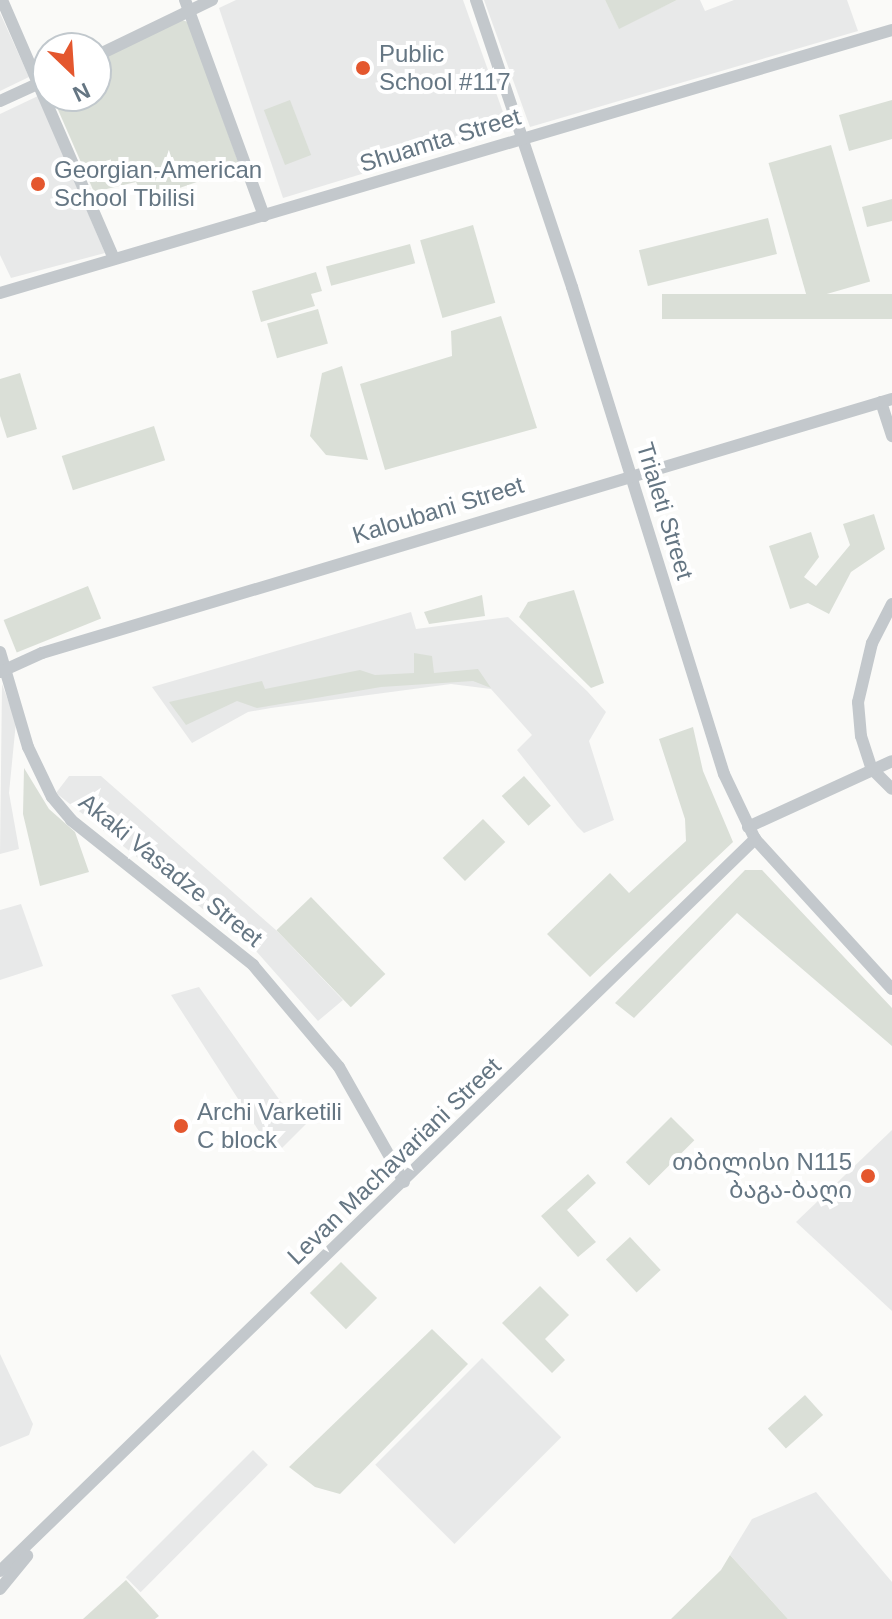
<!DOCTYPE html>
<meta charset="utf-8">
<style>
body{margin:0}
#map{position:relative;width:892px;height:1619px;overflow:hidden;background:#fafaf8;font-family:Helvetica,"Noto Sans Georgian",sans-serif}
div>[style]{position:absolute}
.built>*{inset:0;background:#e8e9e9;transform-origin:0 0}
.green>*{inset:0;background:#dadfd7;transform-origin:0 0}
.minor>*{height:12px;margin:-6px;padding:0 6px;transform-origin:6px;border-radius:6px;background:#c3c8cc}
.dots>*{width:22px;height:22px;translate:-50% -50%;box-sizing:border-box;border:4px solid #fff;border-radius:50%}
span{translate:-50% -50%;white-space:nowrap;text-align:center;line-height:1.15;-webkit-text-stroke:8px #fff;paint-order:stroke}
.poi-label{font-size:24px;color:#657683}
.left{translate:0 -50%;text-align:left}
.right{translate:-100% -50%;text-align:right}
.street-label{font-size:24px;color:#657683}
.north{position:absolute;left:32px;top:32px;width:80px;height:80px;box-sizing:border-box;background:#fff;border:2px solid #c1c8cd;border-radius:50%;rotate:155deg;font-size:22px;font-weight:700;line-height:32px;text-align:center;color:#657683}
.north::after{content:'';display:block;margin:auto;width:28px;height:36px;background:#e4572e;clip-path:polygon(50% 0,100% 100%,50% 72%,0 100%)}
</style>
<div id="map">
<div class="built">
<div style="clip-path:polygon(236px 0,463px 0,509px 129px,283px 198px,219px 8px)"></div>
<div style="clip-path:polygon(484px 0,605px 0,619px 28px,677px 0,700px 0,705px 11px,734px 0,847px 0,858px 31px,530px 127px)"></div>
<div style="clip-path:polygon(0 13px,29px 77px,0 91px)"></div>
<div style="clip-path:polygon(38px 96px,105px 253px,11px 278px,0 255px,0 114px)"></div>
<div style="clip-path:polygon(411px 612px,416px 629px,508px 617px,587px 691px,606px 712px,589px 741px,614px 820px,584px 833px,577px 826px,517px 750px,532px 735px,491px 689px,451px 684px,271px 708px,248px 712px,192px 743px,152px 687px)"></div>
<div style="clip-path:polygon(2px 684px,16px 722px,9px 793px,19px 849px,0 854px)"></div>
<div style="clip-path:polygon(69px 776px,101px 776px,277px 931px,343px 1000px,318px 1021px,256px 951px,56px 793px)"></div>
<div style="clip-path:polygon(21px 904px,43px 966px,0 980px,0 910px)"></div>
<div style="clip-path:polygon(199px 987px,281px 1102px,310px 1120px,278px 1152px,262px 1136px,171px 995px)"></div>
<div style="clip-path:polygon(892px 1130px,892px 1311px,796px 1222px)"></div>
<div style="clip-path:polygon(0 1354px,33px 1424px,29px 1435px,0 1447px)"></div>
<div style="left:482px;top:1358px;width:112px;height:151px;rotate:45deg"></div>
<div style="left:253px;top:1450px;width:21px;height:180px;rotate:45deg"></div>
<div style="clip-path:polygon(816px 1492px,892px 1582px,892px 1619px,788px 1619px,730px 1555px,752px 1519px)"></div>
</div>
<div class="green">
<div style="clip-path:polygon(605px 0,677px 0,619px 29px)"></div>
<div style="clip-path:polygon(182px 20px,188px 22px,240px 167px,145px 200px,136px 182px,94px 192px,52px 96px,96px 96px,96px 61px)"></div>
<div style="left:290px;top:100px;width:59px;height:28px;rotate:69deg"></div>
<div style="clip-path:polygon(892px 100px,892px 139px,849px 151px,839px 115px)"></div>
<div style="left:831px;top:145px;width:142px;height:65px;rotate:74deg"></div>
<div style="clip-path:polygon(892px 199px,892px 221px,867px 227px,862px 207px)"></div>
<div style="left:768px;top:218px;width:37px;height:133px;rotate:76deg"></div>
<div style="left:473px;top:225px;width:81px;height:55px;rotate:74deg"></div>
<div style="left:410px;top:244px;width:20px;height:87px;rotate:75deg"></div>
<div style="clip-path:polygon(316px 272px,322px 291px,311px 294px,315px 306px,261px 322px,252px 291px)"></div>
<div style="left:892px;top:294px;width:25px;height:230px;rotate:90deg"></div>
<div style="left:318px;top:309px;width:36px;height:53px;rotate:74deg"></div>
<div style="clip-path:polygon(501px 316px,537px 428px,385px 470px,360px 384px,452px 356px,451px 331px)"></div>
<div style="clip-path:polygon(342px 366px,368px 460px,326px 455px,310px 436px,322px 373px)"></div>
<div style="clip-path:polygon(20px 373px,37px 429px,7px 438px,0 416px,0 379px)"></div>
<div style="left:154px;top:426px;width:36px;height:97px;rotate:72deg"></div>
<div style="clip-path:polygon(874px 514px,885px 549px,851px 572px,829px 614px,808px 603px,790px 609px,769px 546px,811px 532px,819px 557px,804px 577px,816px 586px,850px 545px,843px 524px)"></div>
<div style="left:88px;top:586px;width:35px;height:91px;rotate:68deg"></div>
<div style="clip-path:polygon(574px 590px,604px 683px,591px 688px,519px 617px,528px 602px)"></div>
<div style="clip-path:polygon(482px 595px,485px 616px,429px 624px,424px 612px)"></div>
<div style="clip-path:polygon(414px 653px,432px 656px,434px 673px,478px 669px,491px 688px,473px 681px,381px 687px,257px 708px,237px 701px,186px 725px,169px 702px,262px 681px,265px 689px,360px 670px,375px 675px,414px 673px)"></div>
<div style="clip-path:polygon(693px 727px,703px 771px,733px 842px,590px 977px,547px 934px,610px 873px,629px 893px,686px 841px,685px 819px,659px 739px)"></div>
<div style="clip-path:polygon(24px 768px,49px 809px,75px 832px,89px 872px,40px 886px,23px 814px)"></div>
<div style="left:524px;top:776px;width:40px;height:30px;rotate:48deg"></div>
<div style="left:483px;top:819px;width:32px;height:56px;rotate:46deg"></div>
<div style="clip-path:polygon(745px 870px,762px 870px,892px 1008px,892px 1046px,737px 913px,634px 1018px,615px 1003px)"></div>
<div style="left:311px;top:897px;width:107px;height:48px;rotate:46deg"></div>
<div style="left:671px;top:1117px;width:33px;height:64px;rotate:45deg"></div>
<div style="clip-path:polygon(588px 1174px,596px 1183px,567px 1210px,596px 1242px,578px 1257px,541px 1216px)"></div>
<div style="left:630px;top:1237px;width:45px;height:33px;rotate:47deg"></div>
<div style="left:341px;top:1262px;width:51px;height:44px;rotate:45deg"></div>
<div style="clip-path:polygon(540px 1286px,569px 1315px,545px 1339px,565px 1360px,552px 1373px,502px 1323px)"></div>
<div style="clip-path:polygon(432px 1329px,468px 1364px,340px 1494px,315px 1487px,289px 1467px)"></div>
<div style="left:805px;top:1395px;width:27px;height:50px;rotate:48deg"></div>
<div style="clip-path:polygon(730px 1555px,788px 1619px,671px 1619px,721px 1570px)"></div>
<div style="clip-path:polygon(126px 1580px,159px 1616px,155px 1619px,83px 1619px)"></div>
</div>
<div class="minor">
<div style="left:2px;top:0;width:282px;rotate:66.6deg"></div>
<div style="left:185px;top:0;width:230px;rotate:69.9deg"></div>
<div style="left:476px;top:0;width:303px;rotate:71.5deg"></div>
<div style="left:572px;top:287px;width:510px;rotate:72.67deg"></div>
<div style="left:724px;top:774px;width:72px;rotate:64.5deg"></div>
<div style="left:755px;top:839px;width:203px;rotate:47.6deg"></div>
<div style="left:96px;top:56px;width:129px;rotate:-25.8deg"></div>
<div style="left:0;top:101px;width:53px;rotate:-24.6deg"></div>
<div style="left:0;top:293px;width:930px;rotate:-16.43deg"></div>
<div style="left:881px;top:402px;width:36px;rotate:72deg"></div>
<div style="left:892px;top:604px;width:44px;rotate:117.1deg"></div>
<div style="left:872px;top:643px;width:61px;rotate:103.3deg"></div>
<div style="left:858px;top:702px;width:34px;rotate:85deg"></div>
<div style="left:861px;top:736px;width:35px;rotate:72deg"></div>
<div style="left:872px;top:769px;width:28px;rotate:45deg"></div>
<div style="left:0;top:652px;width:99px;rotate:73.6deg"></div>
<div style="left:28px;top:747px;width:55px;rotate:64.4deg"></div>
<div style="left:52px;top:797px;width:30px;rotate:50deg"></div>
<div style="left:71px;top:820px;width:233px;rotate:38.5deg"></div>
<div style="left:253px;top:965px;width:133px;rotate:49.9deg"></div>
<div style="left:339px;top:1067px;width:132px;rotate:60.5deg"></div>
<div style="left:0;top:672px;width:46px;rotate:-24.3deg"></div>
<div style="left:42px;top:653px;width:887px;rotate:-16.64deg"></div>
<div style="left:748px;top:827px;width:158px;rotate:-24.6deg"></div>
<div style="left:0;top:1571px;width:1052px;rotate:-44.11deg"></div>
<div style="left:0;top:1589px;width:43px;rotate:-50.7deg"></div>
</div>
<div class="dots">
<div style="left:363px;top:68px;background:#e4572e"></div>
<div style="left:38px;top:184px;background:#e4572e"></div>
<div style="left:181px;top:1126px;background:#e4572e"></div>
<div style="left:868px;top:1176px;background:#e4572e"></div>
</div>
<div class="poi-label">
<span class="left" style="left:379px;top:68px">Public<br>School #117</span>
<span class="left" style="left:54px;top:184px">Georgian-American<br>School Tbilisi</span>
<span class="left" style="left:197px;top:1126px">Archi Varketili<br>C block</span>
<span class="right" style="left:852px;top:1176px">თბილისი N115<br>ბაგა-ბაღი</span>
</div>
<div class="street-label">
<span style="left:440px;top:140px;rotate:-17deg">Shuamta Street</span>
<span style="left:438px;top:510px;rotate:-17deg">Kaloubani Street</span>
<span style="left:665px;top:511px;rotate:73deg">Trialeti Street</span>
<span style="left:171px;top:870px;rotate:39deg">Akaki Vasadze Street</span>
<span style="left:394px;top:1161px;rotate:-44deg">Levan Machavariani Street</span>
</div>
<div class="north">N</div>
</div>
